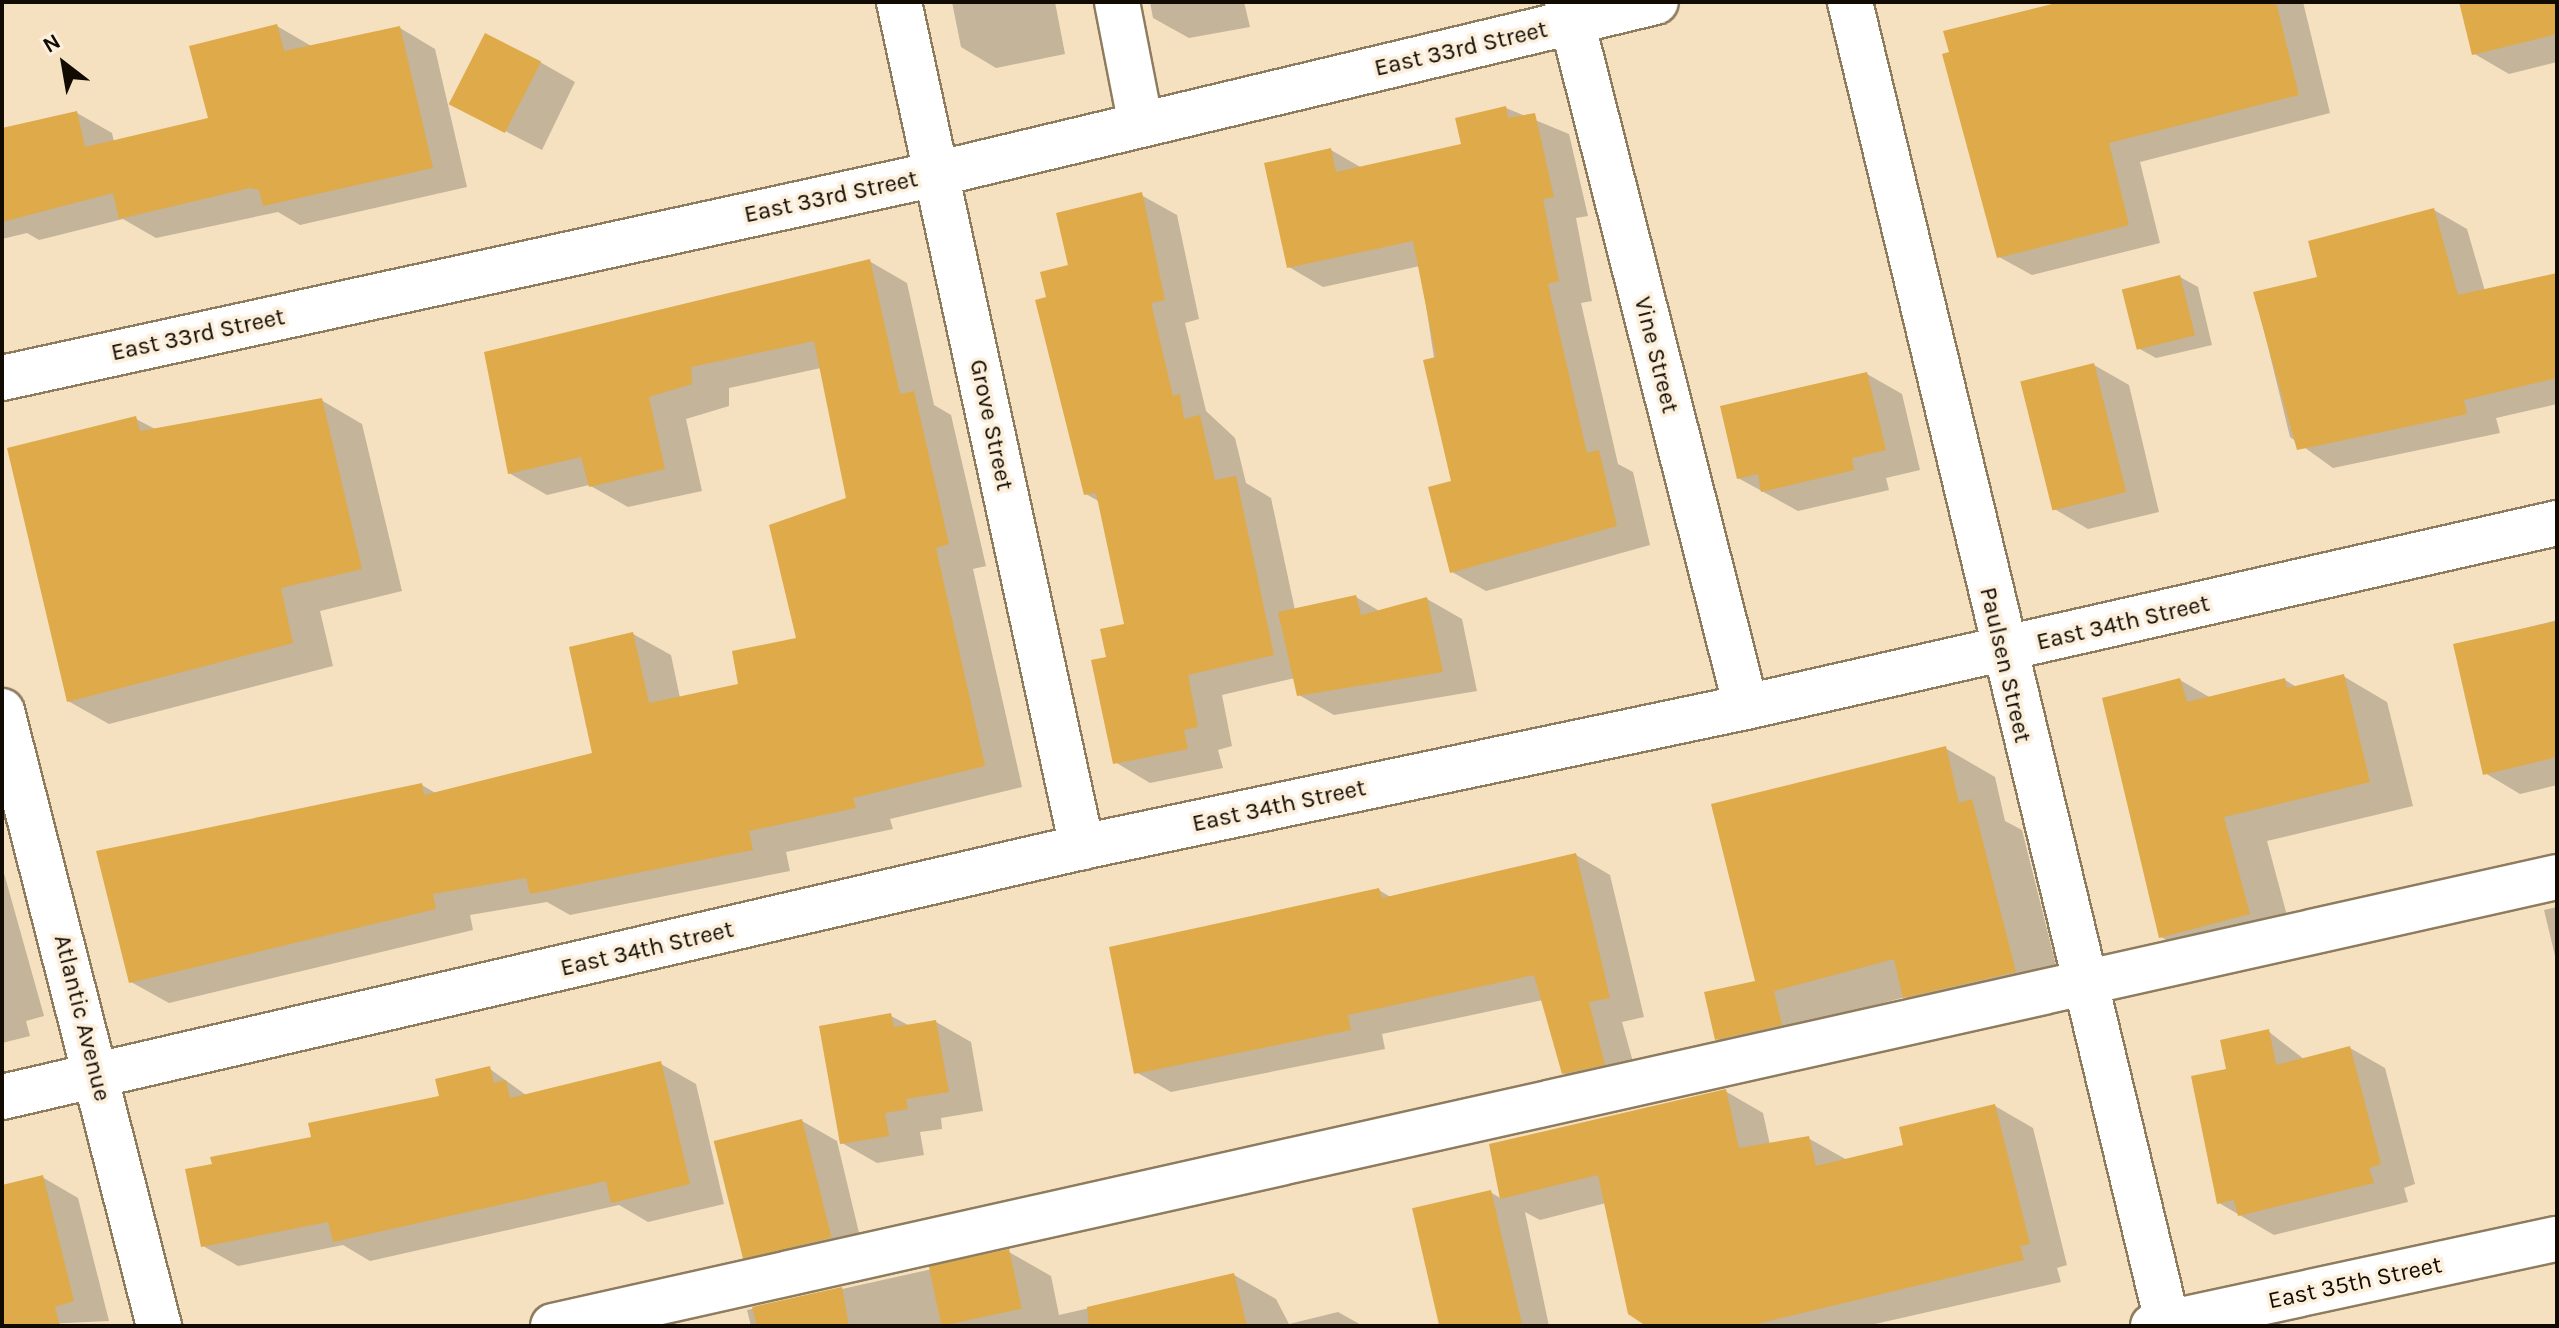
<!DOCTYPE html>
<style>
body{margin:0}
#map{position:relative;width:2559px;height:1328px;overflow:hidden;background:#f5e1c0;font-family:Karla,sans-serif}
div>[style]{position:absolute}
.shadow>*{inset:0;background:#0003}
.building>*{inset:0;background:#dfaa49;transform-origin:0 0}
.roads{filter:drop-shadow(2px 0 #8e7c5e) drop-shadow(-2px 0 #8e7c5e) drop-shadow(0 2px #8e7c5e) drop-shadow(0 -2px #8e7c5e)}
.minor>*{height:44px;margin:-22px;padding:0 22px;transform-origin:22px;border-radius:22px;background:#fff}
span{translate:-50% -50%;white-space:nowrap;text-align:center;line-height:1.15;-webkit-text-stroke:7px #fcefdc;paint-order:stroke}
.street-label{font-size:24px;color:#110b02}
.frame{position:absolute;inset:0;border:4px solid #110b02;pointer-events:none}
.north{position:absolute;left:24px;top:24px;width:80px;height:80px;-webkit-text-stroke:6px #fcefdc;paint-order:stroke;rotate:329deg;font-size:22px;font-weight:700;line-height:32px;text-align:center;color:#110b02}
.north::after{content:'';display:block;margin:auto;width:28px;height:36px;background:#110b02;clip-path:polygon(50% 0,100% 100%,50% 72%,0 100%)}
</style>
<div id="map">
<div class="shadow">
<div style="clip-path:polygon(952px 2px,1055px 2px,1065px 54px,996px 68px,961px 47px)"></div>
<div style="clip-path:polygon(1150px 2px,1244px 2px,1250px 27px,1189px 38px,1153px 18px)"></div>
<div style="clip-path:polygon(2074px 2px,2303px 2px,2330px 113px,2140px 162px,2160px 243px,2032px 275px,1999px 257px)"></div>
<div style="clip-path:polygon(2461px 2px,2557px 2px,2557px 62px,2509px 74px,2473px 53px)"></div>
<div style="clip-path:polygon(277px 26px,313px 47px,400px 28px,435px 49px,467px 187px,300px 225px,278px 212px,156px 238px,123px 219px,39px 240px,27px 233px,2px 239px,2px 130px,77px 113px,112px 133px,114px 142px,210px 120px)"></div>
<div style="clip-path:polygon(540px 62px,575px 82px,542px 150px,453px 104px)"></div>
<div style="clip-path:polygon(1506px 108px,1569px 134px,1588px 216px,1576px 218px,1592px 301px,1581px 303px,1618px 464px,1633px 472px,1650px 545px,1486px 591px,1452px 572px,1453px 483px,1420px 266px,1323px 287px,1289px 267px,1331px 150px,1362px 168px,1464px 146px)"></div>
<div style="clip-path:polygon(1141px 195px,1177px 215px,1199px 319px,1185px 323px,1206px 411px,1235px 438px,1246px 483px,1271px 498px,1295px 610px,1356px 597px,1381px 612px,1427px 599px,1462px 619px,1477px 691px,1334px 715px,1299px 695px,1295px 678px,1222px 695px,1232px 746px,1218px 750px,1223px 768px,1150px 783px,1115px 762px,1109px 659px,1126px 625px,1100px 502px,1086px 494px,1048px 299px)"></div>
<div style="clip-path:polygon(2434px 210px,2467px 229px,2485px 291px,2557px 275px,2557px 404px,2496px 418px,2500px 433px,2333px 468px,2290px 437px,2255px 294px,2320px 279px)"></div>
<div style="clip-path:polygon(869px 261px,907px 283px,934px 405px,951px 415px,986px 566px,973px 569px,1022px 787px,890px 819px,893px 829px,786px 852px,790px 871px,570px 915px,547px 902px,470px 915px,473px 930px,169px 1003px,131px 982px,422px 785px,437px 794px,594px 754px,633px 634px,671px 655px,680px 698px,741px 685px,798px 640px,848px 500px,821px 368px,729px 388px,729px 406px,686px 419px,702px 491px,628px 507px,589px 485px,547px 495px,509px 473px)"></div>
<div style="clip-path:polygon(2180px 277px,2198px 287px,2212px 345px,2156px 358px,2138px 348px)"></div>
<div style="clip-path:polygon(2094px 365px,2129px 385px,2159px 512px,2088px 529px,2053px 508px)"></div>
<div style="clip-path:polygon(1867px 374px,1902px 394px,1920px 470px,1886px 478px,1889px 490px,1798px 511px,1738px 478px)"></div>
<div style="clip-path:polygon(321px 400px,362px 424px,402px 591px,320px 611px,333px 666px,109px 724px,68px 701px,136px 419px,157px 430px)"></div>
<div style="clip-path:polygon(2557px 620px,2557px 785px,2520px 794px,2485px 773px,2456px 646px)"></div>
<div style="clip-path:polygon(2343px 676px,2387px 702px,2413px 806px,2267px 841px,2293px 938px,2205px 962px,2161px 937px,2180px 680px,2211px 698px,2285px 680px,2298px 688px)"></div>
<div style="clip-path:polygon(1945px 748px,1995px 777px,2005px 821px,2022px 830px,2065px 1001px,1954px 1026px,1905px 997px,1823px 1019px,1767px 1068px,1717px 1039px)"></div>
<div style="clip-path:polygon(1576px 855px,1610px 875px,1644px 1017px,1622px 1022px,1639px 1084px,1598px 1093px,1564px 1073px,1543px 1000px,1382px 1034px,1385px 1049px,1171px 1092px,1136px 1072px,1379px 890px,1392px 898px)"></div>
<div style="clip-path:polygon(2px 866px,44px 1016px,26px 1021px,30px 1036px,2px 1043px)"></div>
<div style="clip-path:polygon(2557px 907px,2557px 964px,2544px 910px)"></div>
<div style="clip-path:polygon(891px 1016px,910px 1026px,936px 1022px,971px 1042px,983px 1111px,941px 1118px,942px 1129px,920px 1132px,924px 1155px,877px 1163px,842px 1143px)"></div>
<div style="clip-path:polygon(2268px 1031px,2305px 1060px,2350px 1048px,2385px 1068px,2415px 1184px,2404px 1188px,2408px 1202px,2274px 1235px,2219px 1203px,2228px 1070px)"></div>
<div style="clip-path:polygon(661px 1064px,696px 1084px,724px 1204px,648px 1222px,619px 1205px,370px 1261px,343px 1245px,238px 1266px,203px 1246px,313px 1138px,442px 1098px,490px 1069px,526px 1095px)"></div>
<div style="clip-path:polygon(1725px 1091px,1763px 1113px,1770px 1145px,1808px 1138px,1847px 1160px,1905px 1147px,1995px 1106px,2033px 1128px,2067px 1265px,2057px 1268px,2061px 1282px,1866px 1326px,1649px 1326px,1606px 1203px,1540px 1220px,1525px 1212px,1549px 1326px,1445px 1326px,1490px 1192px,1502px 1199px,1491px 1146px)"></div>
<div style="clip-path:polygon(802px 1121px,837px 1141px,865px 1258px,778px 1277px,743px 1257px)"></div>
<div style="clip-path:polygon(42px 1177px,78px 1198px,109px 1321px,2px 1326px,2px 1187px)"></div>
<div style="clip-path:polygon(1009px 1252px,1051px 1276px,1059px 1315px,1234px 1275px,1276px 1299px,1289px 1324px,1338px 1312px,1363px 1326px,751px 1326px,747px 1310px)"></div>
</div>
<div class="building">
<div style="clip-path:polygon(2060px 2px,2276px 2px,2299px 95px,2109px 143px,2129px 225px,1997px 258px,1942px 54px,1949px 52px,1943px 31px)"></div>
<div style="clip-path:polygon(2459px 2px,2557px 2px,2557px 34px,2472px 55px)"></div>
<div style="clip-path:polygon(277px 24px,284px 51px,400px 26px,433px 168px,263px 206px,259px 190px,250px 188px,119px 219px,113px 193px,2px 222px,2px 128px,77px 111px,85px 147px,208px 118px,189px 46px)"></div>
<div style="left:485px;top:33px;width:63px;height:80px;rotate:27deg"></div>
<div style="clip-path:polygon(1506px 106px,1508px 118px,1535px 113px,1554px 197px,1543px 199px,1559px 281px,1548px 284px,1587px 453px,1599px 450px,1617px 526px,1450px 573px,1428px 487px,1451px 481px,1423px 360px,1436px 357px,1413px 241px,1287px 268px,1264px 163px,1331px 148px,1336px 172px,1461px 144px,1455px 118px)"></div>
<div style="clip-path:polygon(1142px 192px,1165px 300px,1151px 303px,1173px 396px,1180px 394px,1184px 419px,1200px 415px,1215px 480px,1236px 476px,1274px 655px,1188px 675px,1198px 727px,1184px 730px,1188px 749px,1113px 764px,1091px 660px,1106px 657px,1100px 629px,1124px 624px,1096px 493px,1084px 495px,1035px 300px,1046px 297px,1040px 272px,1068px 265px,1056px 213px)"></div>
<div style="clip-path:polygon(2434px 208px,2458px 295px,2557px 273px,2557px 378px,2464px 400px,2467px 414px,2297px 450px,2253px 292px,2317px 277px,2308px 241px)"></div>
<div style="clip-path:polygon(870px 259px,900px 394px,914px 391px,935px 482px,949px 544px,936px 548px,985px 766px,853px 798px,856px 808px,749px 831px,753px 850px,530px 894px,526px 878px,433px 894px,436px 909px,129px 983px,96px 851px,422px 783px,424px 795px,592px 753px,569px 647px,633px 632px,649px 703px,738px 684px,732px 651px,796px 638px,769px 525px,846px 498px,814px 341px,691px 367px,692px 384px,649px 397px,665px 469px,589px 487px,581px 457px,508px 474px,484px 352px)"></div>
<div style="left:2180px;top:275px;width:62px;height:60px;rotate:76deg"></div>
<div style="left:2094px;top:363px;width:133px;height:76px;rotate:76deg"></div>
<div style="clip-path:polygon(1867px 372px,1886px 450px,1852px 458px,1854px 470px,1761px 492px,1758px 474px,1737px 479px,1720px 406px)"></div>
<div style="clip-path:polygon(322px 398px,362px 569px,281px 588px,293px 643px,67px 702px,7px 448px,136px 416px,140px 431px)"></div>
<div style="clip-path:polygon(1356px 595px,1361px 615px,1427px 597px,1443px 672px,1297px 696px,1278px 612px)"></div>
<div style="clip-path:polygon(2557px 621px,2557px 757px,2483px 775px,2453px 644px)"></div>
<div style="clip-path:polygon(2344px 674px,2370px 782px,2224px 817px,2250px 914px,2159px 938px,2102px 698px,2180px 678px,2187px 702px,2285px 678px,2287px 688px)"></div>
<div style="clip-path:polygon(1946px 746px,1959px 803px,1972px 799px,2016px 972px,1903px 998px,1894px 959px,1774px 991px,1782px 1025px,1715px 1040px,1704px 992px,1755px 981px,1711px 804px)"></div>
<div style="clip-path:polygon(1576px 853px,1610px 998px,1589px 1002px,1605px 1065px,1562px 1074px,1534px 975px,1348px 1015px,1351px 1030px,1134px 1074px,1109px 947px,1379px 888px,1382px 898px)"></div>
<div style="clip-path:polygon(891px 1013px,894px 1027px,936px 1020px,949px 1092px,906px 1099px,908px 1109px,885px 1113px,889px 1136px,840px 1144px,819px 1026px)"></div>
<div style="clip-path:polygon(2269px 1029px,2276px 1065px,2350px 1046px,2381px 1164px,2369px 1168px,2374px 1183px,2238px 1216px,2234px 1200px,2217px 1204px,2191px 1076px,2226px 1069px,2220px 1040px)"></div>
<div style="clip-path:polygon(661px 1061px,690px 1184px,611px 1203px,606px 1181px,333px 1242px,328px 1222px,201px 1247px,185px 1169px,212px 1164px,210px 1157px,311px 1137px,308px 1123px,439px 1096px,435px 1079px,490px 1066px,494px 1083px,506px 1080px,510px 1098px)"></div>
<div style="clip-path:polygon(1726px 1089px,1739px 1148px,1809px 1136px,1816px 1166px,1903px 1145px,1899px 1127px,1995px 1104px,2030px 1244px,2020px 1246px,2024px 1260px,1748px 1326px,1646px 1326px,1628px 1314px,1598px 1175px,1500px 1199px,1489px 1144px)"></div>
<div style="left:802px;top:1119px;width:122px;height:91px;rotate:76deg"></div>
<div style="clip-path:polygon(43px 1175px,74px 1301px,55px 1307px,60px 1326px,2px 1326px,2px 1185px)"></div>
<div style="left:1491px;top:1190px;width:139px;height:81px;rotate:77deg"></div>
<div style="left:1009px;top:1249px;width:61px;height:82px;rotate:78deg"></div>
<div style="clip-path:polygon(1234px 1273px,1247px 1326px,1089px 1326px,1087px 1307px)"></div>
<div style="clip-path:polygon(842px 1287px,849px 1326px,757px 1326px,752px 1307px)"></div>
</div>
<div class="roads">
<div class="minor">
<div style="left:899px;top:2px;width:865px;rotate:77.78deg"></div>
<div style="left:1117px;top:2px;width:125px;rotate:79deg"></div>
<div style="left:1567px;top:2px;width:727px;rotate:75.75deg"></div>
<div style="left:1850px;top:2px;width:1362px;rotate:76.49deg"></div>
<div style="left:2px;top:378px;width:956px;rotate:-12.32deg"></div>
<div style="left:936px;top:174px;width:740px;rotate:-13.44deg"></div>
<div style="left:2px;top:711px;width:635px;rotate:75.68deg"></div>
<div style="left:2px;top:1097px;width:1109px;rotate:-13.03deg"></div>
<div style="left:1082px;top:847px;width:679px;rotate:-11.91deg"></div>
<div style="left:1746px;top:707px;width:832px;rotate:-12.78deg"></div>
<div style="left:553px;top:1326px;width:2054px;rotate:-12.63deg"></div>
<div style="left:2153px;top:1326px;width:413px;rotate:-12.2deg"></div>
</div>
</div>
<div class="street-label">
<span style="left:1461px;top:49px;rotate:-13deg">East 33rd Street</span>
<span style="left:831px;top:197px;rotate:-12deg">East 33rd Street</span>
<span style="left:198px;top:335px;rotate:-12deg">East 33rd Street</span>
<span style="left:1656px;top:355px;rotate:76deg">Vine Street</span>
<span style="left:991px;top:425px;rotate:78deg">Grove Street</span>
<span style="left:2123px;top:623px;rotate:-13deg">East 34th Street</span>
<span style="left:2005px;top:665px;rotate:77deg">Paulsen Street</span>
<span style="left:1279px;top:806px;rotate:-12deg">East 34th Street</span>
<span style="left:647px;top:949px;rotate:-13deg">East 34th Street</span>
<span style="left:82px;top:1018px;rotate:76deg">Atlantic Avenue</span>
<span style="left:2355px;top:1283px;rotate:-12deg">East 35th Street</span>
</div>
<div class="frame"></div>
<div class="north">N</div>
</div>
